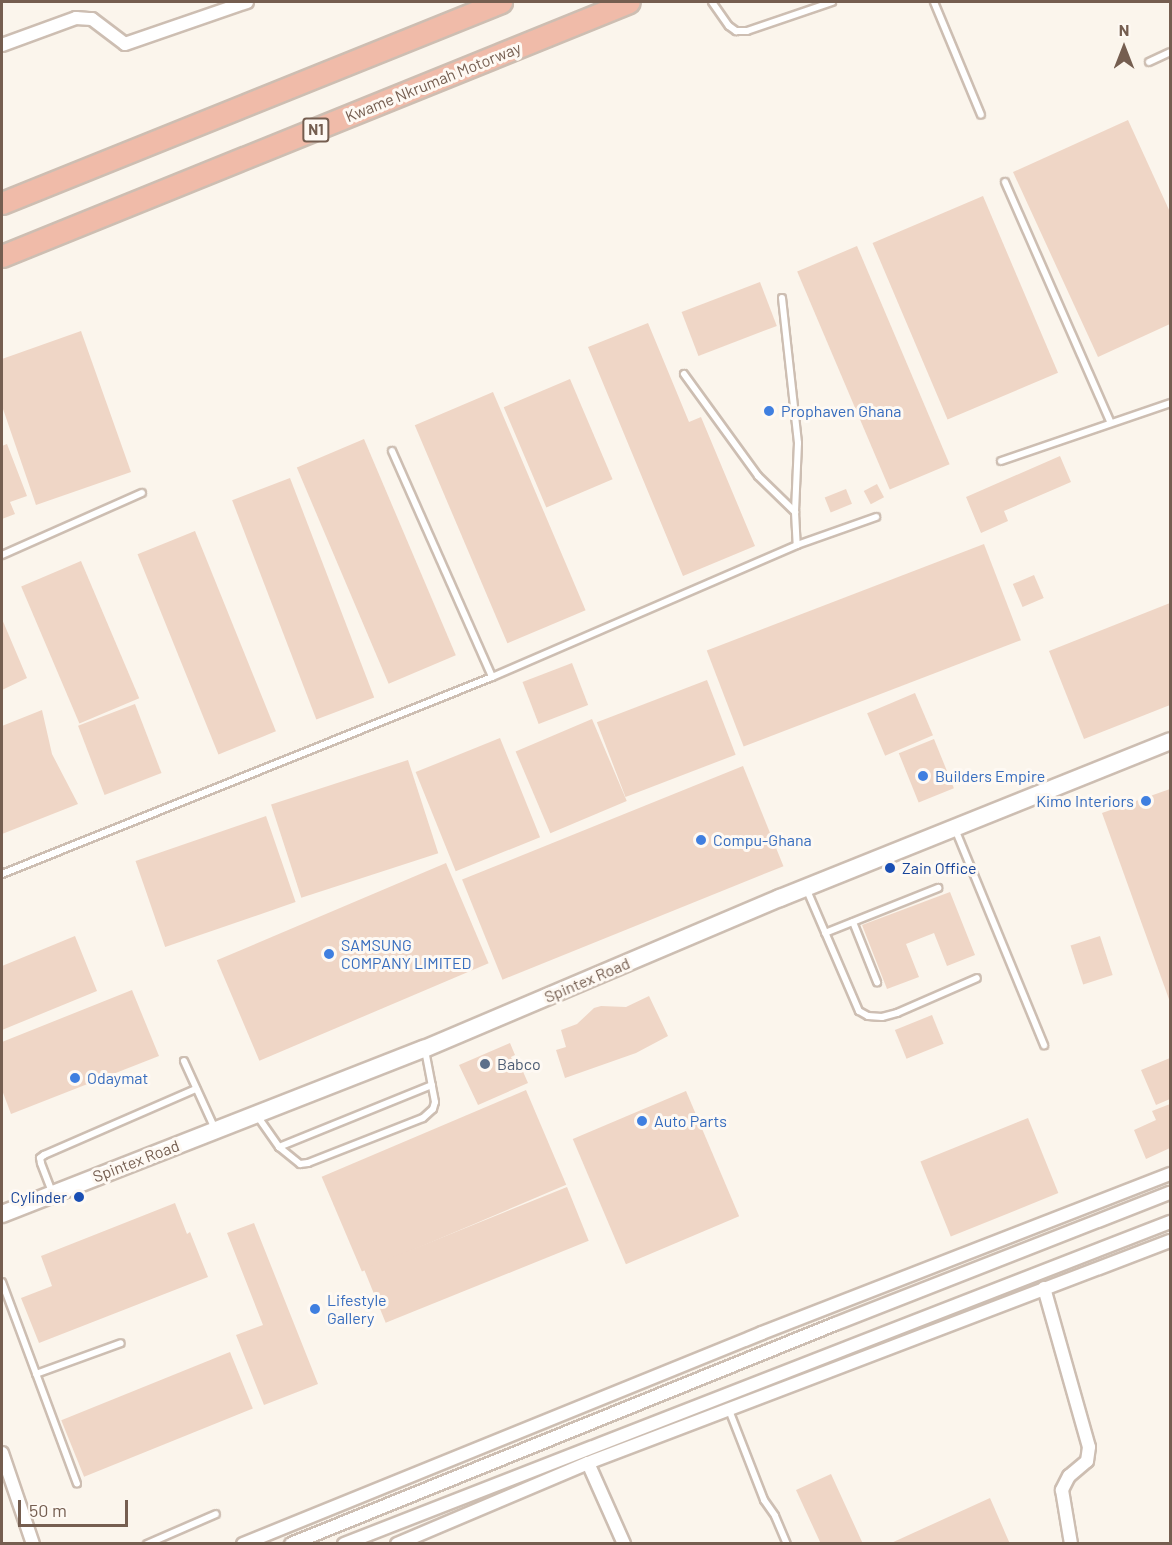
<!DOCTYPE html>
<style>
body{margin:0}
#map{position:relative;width:1172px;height:1545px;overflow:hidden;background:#fbf5ec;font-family:Barlow,sans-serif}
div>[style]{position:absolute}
.building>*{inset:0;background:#efd6c6;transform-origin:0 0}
.roads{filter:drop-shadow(2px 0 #cdbeb2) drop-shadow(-2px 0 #cdbeb2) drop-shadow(0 2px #cdbeb2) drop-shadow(0 -2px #cdbeb2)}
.lane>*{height:6px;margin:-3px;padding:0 3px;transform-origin:3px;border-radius:3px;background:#fff}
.street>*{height:12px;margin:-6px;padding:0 6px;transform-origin:6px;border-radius:6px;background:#fff}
.secondary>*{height:16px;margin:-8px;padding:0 8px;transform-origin:8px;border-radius:8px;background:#fff}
.highway>*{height:21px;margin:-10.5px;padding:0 10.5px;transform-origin:10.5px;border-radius:10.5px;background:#f0bba9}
.dots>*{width:16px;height:16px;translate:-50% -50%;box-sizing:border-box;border:3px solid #fef9f3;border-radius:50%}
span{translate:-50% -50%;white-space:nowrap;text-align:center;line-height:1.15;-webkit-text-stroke:6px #fef9f3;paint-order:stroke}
.shield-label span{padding:2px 4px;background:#fef9f3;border:2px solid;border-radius:4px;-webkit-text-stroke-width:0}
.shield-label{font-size:15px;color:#755e50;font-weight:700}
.street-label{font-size:16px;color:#755e50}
.shop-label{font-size:16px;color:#366cbe}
.left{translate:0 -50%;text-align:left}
.right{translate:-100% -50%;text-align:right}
.transit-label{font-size:16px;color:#164399}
.service-label{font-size:16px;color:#4e5e75}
.frame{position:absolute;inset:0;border:3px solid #755e50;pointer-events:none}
.north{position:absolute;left:1094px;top:18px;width:60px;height:60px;-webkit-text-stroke:4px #fef9f3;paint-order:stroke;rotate:0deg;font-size:16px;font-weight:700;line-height:24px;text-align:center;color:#755e50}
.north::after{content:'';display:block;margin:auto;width:21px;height:27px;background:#755e50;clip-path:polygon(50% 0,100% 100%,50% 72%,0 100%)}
.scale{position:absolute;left:18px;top:1500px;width:110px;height:27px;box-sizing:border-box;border:3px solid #755e50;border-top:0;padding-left:8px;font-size:18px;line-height:21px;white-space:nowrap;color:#755e50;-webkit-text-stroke:4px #fef9f3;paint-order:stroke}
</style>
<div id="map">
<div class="building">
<div style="clip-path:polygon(1128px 120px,1170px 212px,1170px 324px,1098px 357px,1013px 172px)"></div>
<div style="left:983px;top:196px;width:192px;height:120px;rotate:67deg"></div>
<div style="left:857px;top:246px;width:237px;height:65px;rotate:67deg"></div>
<div style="left:760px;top:282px;width:47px;height:84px;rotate:69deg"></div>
<div style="clip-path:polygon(648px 323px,689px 422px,701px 417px,755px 546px,683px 576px,588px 347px)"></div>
<div style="clip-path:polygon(81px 331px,131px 472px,36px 505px,2px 406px,2px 359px)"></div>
<div style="left:570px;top:379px;width:109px;height:72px;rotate:67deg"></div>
<div style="left:493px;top:392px;width:237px;height:85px;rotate:67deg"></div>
<div style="left:364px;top:439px;width:235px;height:73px;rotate:67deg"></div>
<div style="clip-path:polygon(7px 444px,27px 496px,10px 502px,15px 514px,2px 519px,2px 446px)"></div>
<div style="clip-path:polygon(1060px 456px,1071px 482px,1004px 511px,1008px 521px,981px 533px,966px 497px)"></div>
<div style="left:290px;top:478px;width:235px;height:62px;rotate:69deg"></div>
<div style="left:877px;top:484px;width:15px;height:15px;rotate:62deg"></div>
<div style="left:846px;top:489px;width:16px;height:23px;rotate:68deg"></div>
<div style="left:195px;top:531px;width:216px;height:62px;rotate:68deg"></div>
<div style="left:984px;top:544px;width:103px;height:297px;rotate:69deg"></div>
<div style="left:81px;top:561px;width:149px;height:65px;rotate:67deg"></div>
<div style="left:1034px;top:575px;width:25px;height:23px;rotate:67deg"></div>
<div style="clip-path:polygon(1170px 603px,1170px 705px,1084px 739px,1049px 651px)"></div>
<div style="clip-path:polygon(2px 619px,27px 678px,2px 690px)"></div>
<div style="left:572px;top:663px;width:45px;height:53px;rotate:69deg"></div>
<div style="left:707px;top:680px;width:80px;height:118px;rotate:69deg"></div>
<div style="left:915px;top:693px;width:46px;height:52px;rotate:67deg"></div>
<div style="left:135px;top:704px;width:74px;height:61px;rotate:69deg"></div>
<div style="clip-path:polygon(42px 710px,52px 754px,78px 804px,2px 834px,2px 726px)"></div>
<div style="left:592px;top:719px;width:89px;height:83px;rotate:67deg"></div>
<div style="left:500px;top:738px;width:107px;height:91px;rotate:68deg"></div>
<div style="left:934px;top:739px;width:53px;height:38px;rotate:68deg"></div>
<div style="left:408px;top:760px;width:98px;height:144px;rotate:72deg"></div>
<div style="left:743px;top:766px;width:108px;height:303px;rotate:68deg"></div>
<div style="clip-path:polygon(1170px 789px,1170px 1002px,1102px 813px)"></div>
<div style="left:266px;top:816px;width:91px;height:138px;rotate:71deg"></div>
<div style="left:446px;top:863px;width:109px;height:249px;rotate:67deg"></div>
<div style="clip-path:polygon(950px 892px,975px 955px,947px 966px,934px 933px,906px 944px,919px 977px,887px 989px,862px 925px)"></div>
<div style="clip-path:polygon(75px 936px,97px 991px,2px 1030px,2px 966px)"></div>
<div style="left:1100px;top:936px;width:41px;height:31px;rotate:72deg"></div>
<div style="clip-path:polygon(132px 990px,159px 1056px,11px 1114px,2px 1090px,2px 1042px)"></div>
<div style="clip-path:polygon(649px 996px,668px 1036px,636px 1053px,565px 1078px,556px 1050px,566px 1047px,561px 1030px,577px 1024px,594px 1008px,601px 1006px,626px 1007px)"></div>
<div style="left:932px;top:1015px;width:31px;height:40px;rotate:68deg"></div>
<div style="clip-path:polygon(510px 1043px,515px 1055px,511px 1057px,516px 1069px,521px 1067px,528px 1083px,478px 1105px,459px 1065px)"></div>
<div style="clip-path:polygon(1170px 1058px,1170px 1099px,1156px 1105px,1141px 1070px)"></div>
<div style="left:526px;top:1090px;width:103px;height:222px;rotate:67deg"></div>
<div style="left:686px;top:1091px;width:136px;height:123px;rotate:67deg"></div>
<div style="clip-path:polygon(1170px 1104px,1170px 1148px,1146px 1159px,1134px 1130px,1156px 1120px,1152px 1111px)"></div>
<div style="left:1028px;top:1118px;width:81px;height:116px;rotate:68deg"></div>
<div style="left:567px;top:1187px;width:58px;height:219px;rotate:68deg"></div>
<div style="clip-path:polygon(175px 1203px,187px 1234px,190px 1232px,208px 1277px,39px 1343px,21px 1298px,52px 1286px,41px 1256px)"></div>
<div style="clip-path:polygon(254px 1223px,318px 1384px,264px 1405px,236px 1335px,263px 1325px,227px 1233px)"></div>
<div style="left:230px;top:1352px;width:61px;height:182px;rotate:68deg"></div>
<div style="clip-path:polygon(831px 1474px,863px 1544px,821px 1544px,796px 1490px)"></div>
<div style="clip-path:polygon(990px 1498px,1010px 1544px,889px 1544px)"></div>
</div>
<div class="roads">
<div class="lane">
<div style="left:712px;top:2px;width:29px;rotate:55deg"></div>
<div style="left:729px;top:26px;width:9px;rotate:36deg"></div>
<div style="left:736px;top:31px;width:11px"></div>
<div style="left:747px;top:31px;width:90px;rotate:-18.8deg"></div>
<div style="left:934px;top:2px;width:122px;rotate:67.4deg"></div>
<div style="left:1149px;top:62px;width:23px;rotate:-25deg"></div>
<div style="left:1005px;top:182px;width:263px;rotate:66.3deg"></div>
<div style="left:782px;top:298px;width:146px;rotate:83.7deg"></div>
<div style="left:798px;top:443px;width:69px;rotate:92.5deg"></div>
<div style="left:795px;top:512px;width:33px;rotate:87deg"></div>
<div style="left:684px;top:374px;width:126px;rotate:54deg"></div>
<div style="left:758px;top:476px;width:52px;rotate:44.2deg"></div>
<div style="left:392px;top:451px;width:247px;rotate:66.1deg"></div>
<div style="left:1001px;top:461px;width:179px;rotate:-18.9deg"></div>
<div style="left:2px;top:555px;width:153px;rotate:-23.9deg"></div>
<div style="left:955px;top:829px;width:234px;rotate:67.6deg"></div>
<div style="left:2px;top:874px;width:528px;rotate:-21.9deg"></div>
<div style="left:492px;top:677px;width:332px;rotate:-23.4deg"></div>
<div style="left:797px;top:545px;width:84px;rotate:-19.5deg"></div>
<div style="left:806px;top:888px;width:134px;rotate:66.7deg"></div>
<div style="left:859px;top:1011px;width:10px;rotate:29deg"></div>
<div style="left:868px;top:1016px;width:14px;rotate:4deg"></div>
<div style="left:882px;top:1017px;width:16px;rotate:-15deg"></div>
<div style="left:897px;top:1013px;width:87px;rotate:-23.6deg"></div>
<div style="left:853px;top:922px;width:65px;rotate:68.2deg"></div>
<div style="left:825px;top:933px;width:122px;rotate:-21.7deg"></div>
<div style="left:184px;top:1061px;width:75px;rotate:65.5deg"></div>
<div style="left:258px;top:1117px;width:37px;rotate:55deg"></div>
<div style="left:279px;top:1147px;width:27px;rotate:39deg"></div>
<div style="left:300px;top:1164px;width:8px;rotate:-7deg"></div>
<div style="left:308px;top:1163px;width:123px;rotate:-21.4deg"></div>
<div style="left:423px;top:1118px;width:13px;rotate:-42deg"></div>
<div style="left:433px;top:1109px;width:7px;rotate:-74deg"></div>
<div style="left:435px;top:1102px;width:53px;rotate:-100.9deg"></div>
<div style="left:279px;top:1147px;width:165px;rotate:-22.1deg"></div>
<div style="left:52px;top:1192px;width:31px;rotate:-111deg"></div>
<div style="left:41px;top:1163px;width:5px;rotate:-101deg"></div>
<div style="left:40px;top:1158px;width:5px;rotate:-37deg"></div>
<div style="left:44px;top:1155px;width:166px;rotate:-23.5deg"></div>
<div style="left:2px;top:1282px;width:215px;rotate:69.6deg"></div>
<div style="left:36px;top:1374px;width:90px;rotate:-20deg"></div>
<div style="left:729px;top:1410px;width:97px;rotate:68.7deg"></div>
<div style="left:764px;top:1500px;width:19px;rotate:55deg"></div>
<div style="left:775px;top:1516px;width:30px;rotate:67deg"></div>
<div style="left:147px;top:1544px;width:75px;rotate:-23.5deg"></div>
</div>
<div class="street">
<div style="left:2px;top:45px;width:79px;rotate:-20deg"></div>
<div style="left:76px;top:18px;width:16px;rotate:4deg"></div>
<div style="left:92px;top:19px;width:41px;rotate:37.1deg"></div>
<div style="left:125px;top:44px;width:129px;rotate:-19deg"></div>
<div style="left:1044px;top:1288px;width:165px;rotate:74.2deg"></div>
<div style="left:1089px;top:1447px;width:14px;rotate:98deg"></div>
<div style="left:1087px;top:1461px;width:23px;rotate:140deg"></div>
<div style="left:1069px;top:1476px;width:16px;rotate:117deg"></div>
<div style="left:1062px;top:1490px;width:55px;rotate:80.5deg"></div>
<div style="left:2px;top:1453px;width:96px;rotate:71.2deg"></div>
<div style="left:588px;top:1463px;width:89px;rotate:66deg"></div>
<div style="left:243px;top:1544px;width:560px;rotate:-22.12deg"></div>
<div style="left:762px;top:1333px;width:438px;rotate:-21.3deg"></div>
<div style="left:291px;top:1544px;width:587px;rotate:-22.02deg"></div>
<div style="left:835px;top:1324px;width:360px;rotate:-21.4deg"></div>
<div style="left:344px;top:1544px;width:887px;rotate:-21.3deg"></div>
<div style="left:397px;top:1544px;width:207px;rotate:-23deg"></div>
<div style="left:588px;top:1463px;width:623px;rotate:-20.88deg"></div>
</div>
<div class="secondary">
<div style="left:2px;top:1214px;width:453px;rotate:-21.4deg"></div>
<div style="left:424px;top:1049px;width:387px;rotate:-23deg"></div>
<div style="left:780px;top:898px;width:420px;rotate:-21.9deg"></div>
</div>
<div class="highway">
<div style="left:2px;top:203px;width:538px;rotate:-21.94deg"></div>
<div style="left:2px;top:256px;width:676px;rotate:-22.05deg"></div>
</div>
</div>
<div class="dots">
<div style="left:769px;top:411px;background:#3f7fe0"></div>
<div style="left:923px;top:776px;background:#3f7fe0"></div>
<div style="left:1146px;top:801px;background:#3f7fe0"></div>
<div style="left:701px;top:840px;background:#3f7fe0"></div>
<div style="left:890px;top:868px;background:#1a4fb4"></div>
<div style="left:329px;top:954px;background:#3f7fe0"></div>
<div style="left:485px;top:1064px;background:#5c6f8a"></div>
<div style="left:75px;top:1078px;background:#3f7fe0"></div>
<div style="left:642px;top:1121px;background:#3f7fe0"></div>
<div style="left:79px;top:1197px;background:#1a4fb4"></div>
<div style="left:315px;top:1309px;background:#3f7fe0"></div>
</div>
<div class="shield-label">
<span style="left:316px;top:130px">N1</span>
</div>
<div class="street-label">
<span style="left:433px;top:82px;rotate:-22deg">Kwame Nkrumah Motorway</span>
<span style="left:587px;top:980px;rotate:-23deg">Spintex Road</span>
<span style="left:136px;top:1161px;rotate:-21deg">Spintex Road</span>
</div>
<div class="shop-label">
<span class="left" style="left:781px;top:411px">Prophaven Ghana</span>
<span class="left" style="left:935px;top:776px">Builders Empire</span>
<span class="right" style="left:1134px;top:801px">Kimo Interiors</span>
<span class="left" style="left:713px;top:840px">Compu-Ghana</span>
<span class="left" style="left:341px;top:954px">SAMSUNG<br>COMPANY LIMITED</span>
<span class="left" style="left:87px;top:1078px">Odaymat</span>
<span class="left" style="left:654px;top:1121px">Auto Parts</span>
<span class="left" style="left:327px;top:1309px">Lifestyle<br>Gallery</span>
</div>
<div class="transit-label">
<span class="left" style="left:902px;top:868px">Zain Office</span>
<span class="right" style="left:67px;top:1197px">Cylinder</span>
</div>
<div class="service-label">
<span class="left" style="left:497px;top:1064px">Babco</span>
</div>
<div class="frame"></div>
<div class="north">N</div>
<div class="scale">50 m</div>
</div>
